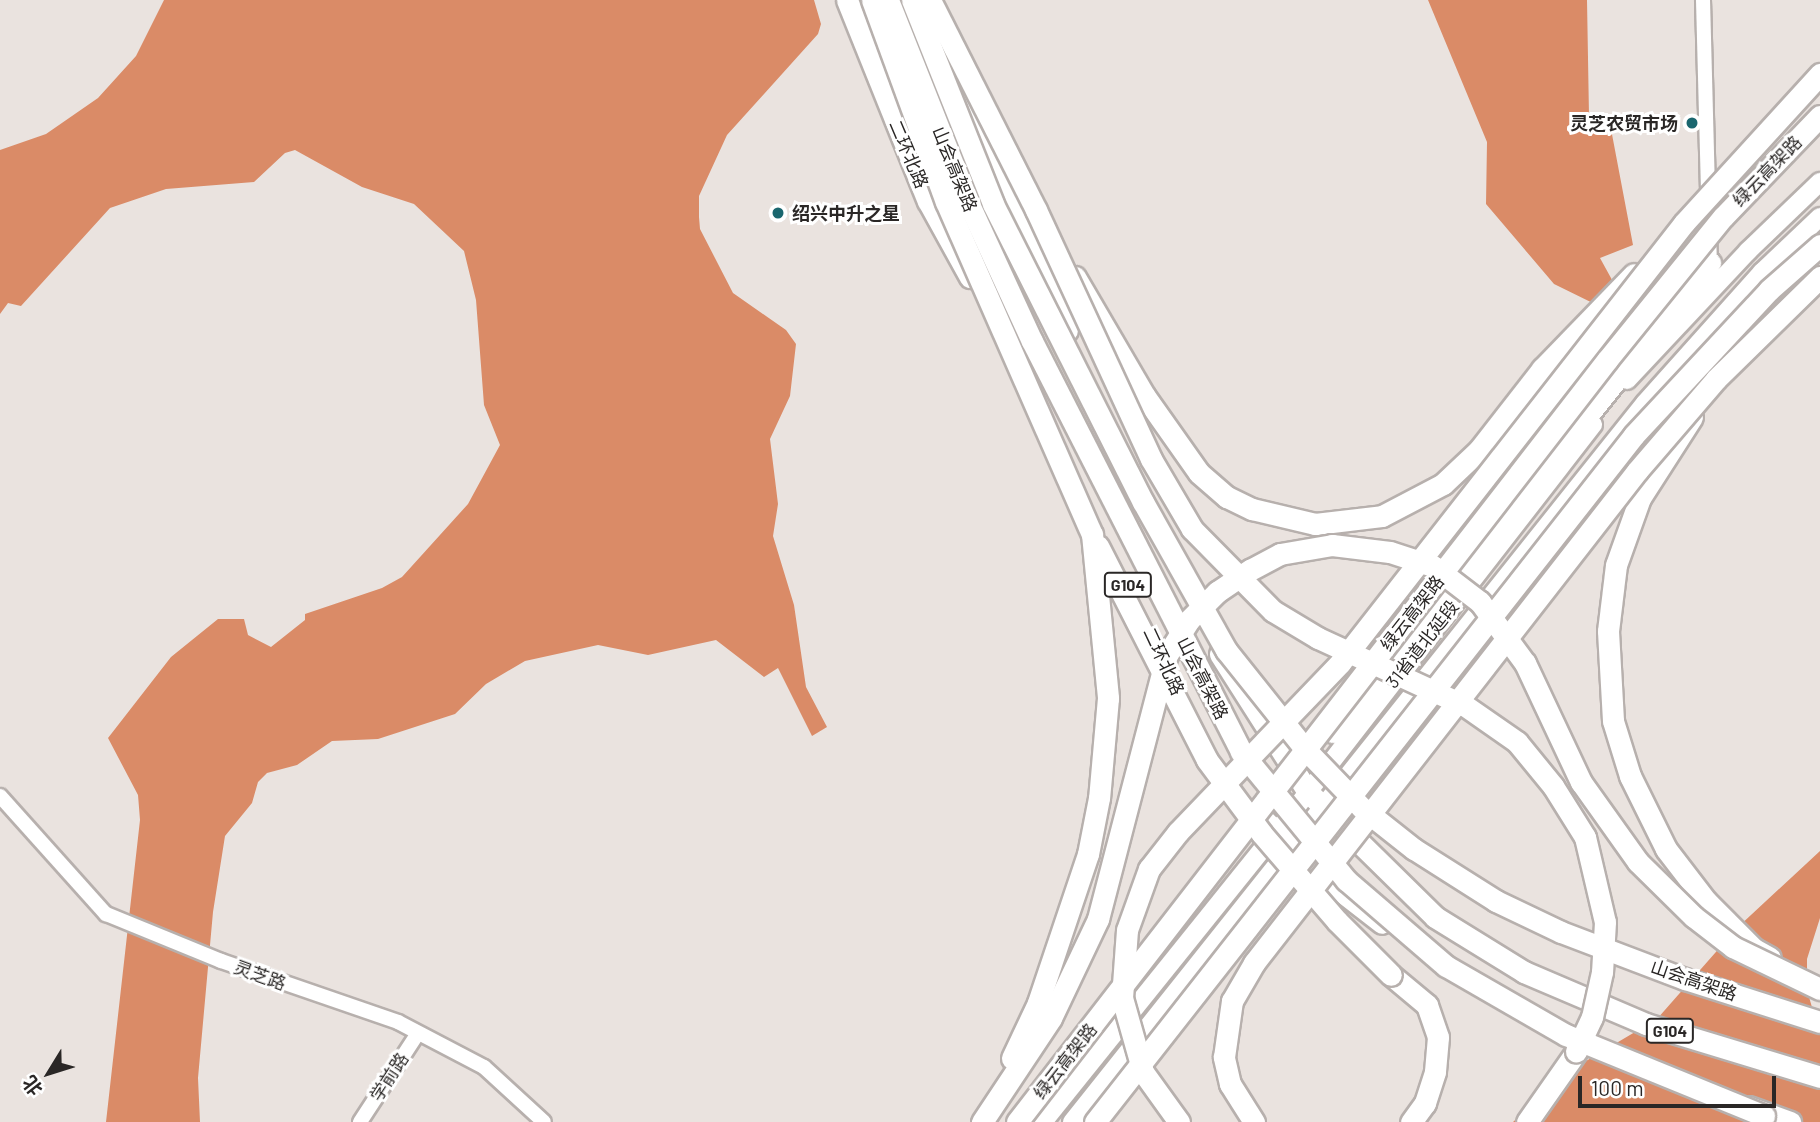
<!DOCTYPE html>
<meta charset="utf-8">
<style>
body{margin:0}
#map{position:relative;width:1820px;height:1122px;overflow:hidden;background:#eae3df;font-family:Barlow,"Noto Sans SC",sans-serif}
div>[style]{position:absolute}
.water>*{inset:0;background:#da8b67}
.roads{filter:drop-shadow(2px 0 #b7b0ad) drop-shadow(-2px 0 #b7b0ad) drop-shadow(0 2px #b7b0ad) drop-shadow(0 -2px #b7b0ad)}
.minor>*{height:14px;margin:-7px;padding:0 7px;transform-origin:7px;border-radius:7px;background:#fff}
.major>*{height:18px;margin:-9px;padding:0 9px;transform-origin:9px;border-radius:9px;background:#fff}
.highway>*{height:21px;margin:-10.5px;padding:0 10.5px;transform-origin:10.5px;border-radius:10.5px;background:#fff}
.bridges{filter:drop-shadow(2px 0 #b7b0ad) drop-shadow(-2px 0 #b7b0ad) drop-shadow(0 2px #b7b0ad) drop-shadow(0 -2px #b7b0ad)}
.highway-bridge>*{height:21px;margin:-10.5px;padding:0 10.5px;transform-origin:10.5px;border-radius:10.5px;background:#fff}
.dots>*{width:19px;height:19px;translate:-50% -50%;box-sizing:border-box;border:4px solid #fff;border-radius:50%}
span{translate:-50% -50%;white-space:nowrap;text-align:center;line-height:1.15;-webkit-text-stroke:6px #fff;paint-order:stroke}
.shield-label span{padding:2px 5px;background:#fff;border:2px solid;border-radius:5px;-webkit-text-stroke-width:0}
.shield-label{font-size:16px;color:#2a2726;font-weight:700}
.poi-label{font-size:18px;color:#2a2726;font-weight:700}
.right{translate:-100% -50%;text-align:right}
.left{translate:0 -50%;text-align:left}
.street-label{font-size:18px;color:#2a2726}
.north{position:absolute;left:14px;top:1038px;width:70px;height:70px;-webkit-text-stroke:5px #fff;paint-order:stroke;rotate:232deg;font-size:19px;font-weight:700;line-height:28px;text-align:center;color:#2a2726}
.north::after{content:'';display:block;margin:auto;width:24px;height:32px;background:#2a2726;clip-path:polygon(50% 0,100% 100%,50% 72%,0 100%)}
.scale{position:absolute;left:1578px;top:1076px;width:198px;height:32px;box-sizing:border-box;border:4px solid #2a2726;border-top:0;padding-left:9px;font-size:21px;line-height:24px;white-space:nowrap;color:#2a2726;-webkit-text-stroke:5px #fff;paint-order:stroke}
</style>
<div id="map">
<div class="water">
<div style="clip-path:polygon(164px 0,814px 0,821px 24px,818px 34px,727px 135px,699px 196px,699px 217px,700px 229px,733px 293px,786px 330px,796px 344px,790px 396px,770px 439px,778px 504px,773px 536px,794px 605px,806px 687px,827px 727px,812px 736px,778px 668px,764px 677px,716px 640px,648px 655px,598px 645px,525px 661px,486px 684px,455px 714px,378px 739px,332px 741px,297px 765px,267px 773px,258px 782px,252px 803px,225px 836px,213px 912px,198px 1078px,200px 1122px,106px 1122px,140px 820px,138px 795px,108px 738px,171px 657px,218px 619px,244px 619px,248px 635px,271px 647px,305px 620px,305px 614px,382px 588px,402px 577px,468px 504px,500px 445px,484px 405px,476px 300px,464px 251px,414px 204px,362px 187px,295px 150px,285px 153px,254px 182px,166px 189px,110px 208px,21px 306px,8px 303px,0 314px,0 150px,46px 134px,98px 98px,136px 56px)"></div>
<div style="clip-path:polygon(1428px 0,1587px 0,1589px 116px,1611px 129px,1633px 245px,1600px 258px,1622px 298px,1609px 311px,1554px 284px,1486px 204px,1487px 142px)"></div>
<div style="clip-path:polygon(1820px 851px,1820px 918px,1807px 959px,1807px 990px,1820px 1035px,1820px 1122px,1513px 1122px,1564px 1074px,1657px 1019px,1737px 928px)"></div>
</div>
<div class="roads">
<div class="minor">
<div style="left:1703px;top:0;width:263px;rotate:88.5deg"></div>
<div style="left:0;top:796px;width:159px;rotate:48.1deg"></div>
<div style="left:106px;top:914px;width:124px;rotate:22.2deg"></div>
<div style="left:221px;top:961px;width:187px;rotate:19deg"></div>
<div style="left:398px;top:1022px;width:97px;rotate:27.6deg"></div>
<div style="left:484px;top:1067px;width:81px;rotate:42.5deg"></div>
<div style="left:360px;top:1122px;width:106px;rotate:-56.9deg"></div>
</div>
<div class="major">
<div style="left:1627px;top:380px;width:177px;rotate:-46.8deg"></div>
<div style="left:1748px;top:251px;width:100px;rotate:-43.8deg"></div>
<div style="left:1043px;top:1122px;width:423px;rotate:-51.2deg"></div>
<div style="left:1308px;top:792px;width:465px;rotate:-52.2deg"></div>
<div style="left:1072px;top:1122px;width:919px;rotate:-51.45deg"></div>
<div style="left:1645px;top:403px;width:176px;rotate:-48.2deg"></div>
<div style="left:1762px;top:272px;width:80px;rotate:-43.5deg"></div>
</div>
<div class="highway">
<div style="left:847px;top:0;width:217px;rotate:68.1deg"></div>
<div style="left:928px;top:201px;width:87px;rotate:61.1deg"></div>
<div style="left:965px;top:87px;width:264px;rotate:67.3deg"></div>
<div style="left:1075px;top:277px;width:137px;rotate:59.7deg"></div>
<div style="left:1144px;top:395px;width:95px;rotate:54.8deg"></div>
<div style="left:1199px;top:473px;width:37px;rotate:41deg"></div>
<div style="left:1227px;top:497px;width:28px;rotate:26deg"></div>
<div style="left:1252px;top:509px;width:65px;rotate:13.4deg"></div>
<div style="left:1315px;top:524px;width:67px;rotate:-6.8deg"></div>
<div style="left:1382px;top:516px;width:69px;rotate:-27.7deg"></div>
<div style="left:1443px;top:484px;width:50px;rotate:-43.4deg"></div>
<div style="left:1479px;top:450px;width:103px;rotate:-52.1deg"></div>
<div style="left:1542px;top:369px;width:132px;rotate:-45.9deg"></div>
<div style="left:1692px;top:417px;width:96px;rotate:122.7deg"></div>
<div style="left:1640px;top:498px;width:71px;rotate:109.7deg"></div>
<div style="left:1616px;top:565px;width:66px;rotate:96.9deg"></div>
<div style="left:1608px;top:631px;width:90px;rotate:86.8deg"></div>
<div style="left:1613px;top:721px;width:58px;rotate:72.8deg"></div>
<div style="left:1630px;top:776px;width:81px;rotate:63.7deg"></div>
<div style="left:1666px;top:849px;width:66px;rotate:52.4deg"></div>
<div style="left:1706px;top:901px;width:68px;rotate:45deg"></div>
<div style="left:1754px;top:949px;width:18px;rotate:29deg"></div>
<div style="left:1220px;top:654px;width:164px;rotate:57.5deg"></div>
<div style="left:1308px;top:792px;width:178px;rotate:44.5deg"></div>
<div style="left:1435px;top:917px;width:105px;rotate:31.7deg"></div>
<div style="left:1524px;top:972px;width:133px;rotate:23.1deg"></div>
<div style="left:1646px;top:1024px;width:182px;rotate:16.9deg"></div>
<div style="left:1333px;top:732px;width:602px;rotate:-51.21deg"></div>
<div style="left:1259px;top:815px;width:78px;rotate:45deg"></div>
<div style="left:1314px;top:870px;width:86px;rotate:37.9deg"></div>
<div style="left:1391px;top:975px;width:47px;rotate:39.8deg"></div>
<div style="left:1427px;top:1005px;width:34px;rotate:71deg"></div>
<div style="left:1438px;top:1037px;width:35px;rotate:95deg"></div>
<div style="left:1435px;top:1072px;width:33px;rotate:108deg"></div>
<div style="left:1425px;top:1103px;width:24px;rotate:126deg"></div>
<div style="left:1749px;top:1107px;width:44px;rotate:20.1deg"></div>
<div style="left:1527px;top:1122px;width:85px;rotate:-55deg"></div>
</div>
</div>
<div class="bridges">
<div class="highway-bridge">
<div style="left:872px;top:0;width:215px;rotate:69.9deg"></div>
<div style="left:946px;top:202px;width:363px;rotate:66.3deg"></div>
<div style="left:1092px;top:534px;width:165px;rotate:84.4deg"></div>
<div style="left:1108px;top:698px;width:100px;rotate:95.1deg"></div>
<div style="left:1099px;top:798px;width:57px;rotate:101.1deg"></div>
<div style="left:1088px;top:854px;width:157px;rotate:108.6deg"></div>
<div style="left:1038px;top:1003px;width:61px;rotate:115.3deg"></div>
<div style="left:888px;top:0;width:215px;rotate:68.4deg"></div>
<div style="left:967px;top:200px;width:155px;rotate:65.3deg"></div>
<div style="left:1032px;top:341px;width:461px;rotate:63deg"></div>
<div style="left:1241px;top:752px;width:166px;rotate:50.6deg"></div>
<div style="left:1346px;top:880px;width:132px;rotate:40.7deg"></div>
<div style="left:1446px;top:966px;width:138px;rotate:29.9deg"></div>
<div style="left:1566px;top:1035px;width:214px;rotate:22.2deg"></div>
<div style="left:912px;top:0;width:219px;rotate:68.3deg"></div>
<div style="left:993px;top:204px;width:334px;rotate:63.3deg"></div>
<div style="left:1143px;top:502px;width:170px;rotate:60.7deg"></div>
<div style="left:1226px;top:650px;width:127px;rotate:51.4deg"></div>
<div style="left:1305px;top:749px;width:82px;rotate:46deg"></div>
<div style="left:1362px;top:808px;width:66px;rotate:38.3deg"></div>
<div style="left:1414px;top:849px;width:97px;rotate:32.4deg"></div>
<div style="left:1496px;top:901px;width:72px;rotate:25.5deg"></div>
<div style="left:1561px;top:932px;width:133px;rotate:20.8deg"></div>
<div style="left:1685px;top:979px;width:142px;rotate:17.7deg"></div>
<div style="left:930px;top:0;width:235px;rotate:63.2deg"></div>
<div style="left:1036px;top:210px;width:274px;rotate:65.2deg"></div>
<div style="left:1151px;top:459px;width:81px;rotate:59.6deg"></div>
<div style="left:1192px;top:529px;width:115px;rotate:45.4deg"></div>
<div style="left:1273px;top:611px;width:52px;rotate:31deg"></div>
<div style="left:1318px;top:638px;width:161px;rotate:24.7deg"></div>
<div style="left:1464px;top:705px;width:65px;rotate:34.9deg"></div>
<div style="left:1517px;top:742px;width:57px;rotate:50.7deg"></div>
<div style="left:1553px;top:786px;width:60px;rotate:57.9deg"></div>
<div style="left:1585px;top:837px;width:87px;rotate:76.8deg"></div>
<div style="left:1605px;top:922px;width:50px;rotate:93.4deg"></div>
<div style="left:1602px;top:972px;width:46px;rotate:102.5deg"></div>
<div style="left:1592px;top:1017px;width:38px;rotate:115deg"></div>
<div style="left:1098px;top:546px;width:240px;rotate:63deg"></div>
<div style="left:1207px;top:760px;width:92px;rotate:53.4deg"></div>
<div style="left:1262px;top:834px;width:115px;rotate:49.2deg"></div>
<div style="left:1337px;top:921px;width:76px;rotate:45deg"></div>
<div style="left:982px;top:1122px;width:125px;rotate:-56.4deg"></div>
<div style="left:1051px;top:1018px;width:110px;rotate:-64.6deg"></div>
<div style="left:1098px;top:919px;width:273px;rotate:-75.4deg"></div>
<div style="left:1167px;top:655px;width:41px;rotate:-57.8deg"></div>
<div style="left:1189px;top:620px;width:40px;rotate:-45deg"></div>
<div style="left:1217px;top:592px;width:40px;rotate:-34deg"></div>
<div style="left:1250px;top:570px;width:34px;rotate:-28deg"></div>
<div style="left:1280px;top:554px;width:53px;rotate:-9.8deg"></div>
<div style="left:1332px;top:545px;width:58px;rotate:6.9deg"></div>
<div style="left:1390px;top:552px;width:45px;rotate:18deg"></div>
<div style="left:1433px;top:566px;width:59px;rotate:37.5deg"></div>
<div style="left:1480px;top:602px;width:76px;rotate:53.6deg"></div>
<div style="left:1525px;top:663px;width:132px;rotate:64.8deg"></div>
<div style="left:1581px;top:782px;width:98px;rotate:54.5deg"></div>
<div style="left:1638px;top:862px;width:78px;rotate:44.5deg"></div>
<div style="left:1694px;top:917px;width:49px;rotate:37.6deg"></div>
<div style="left:1733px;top:947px;width:97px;rotate:25.8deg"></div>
<div style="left:1017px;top:1122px;width:964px;rotate:-52.25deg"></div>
<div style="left:1607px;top:360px;width:184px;rotate:-51deg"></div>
<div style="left:1723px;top:217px;width:140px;rotate:-46.2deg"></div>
<div style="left:1095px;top:1122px;width:873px;rotate:-51.88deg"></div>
<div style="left:1634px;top:435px;width:198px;rotate:-47deg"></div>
<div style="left:1769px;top:290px;width:68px;rotate:-41.4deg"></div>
<div style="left:1179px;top:1122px;width:62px;rotate:-125.8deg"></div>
<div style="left:1143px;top:1072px;width:77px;rotate:-105.8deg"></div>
<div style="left:1122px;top:998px;width:68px;rotate:-85.8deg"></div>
<div style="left:1127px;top:930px;width:65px;rotate:-70.2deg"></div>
<div style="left:1149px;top:869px;width:47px;rotate:-51.9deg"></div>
<div style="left:1178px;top:832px;width:234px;rotate:-46.2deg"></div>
<div style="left:1340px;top:663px;width:559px;rotate:-51.98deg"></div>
<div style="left:1684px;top:223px;width:202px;rotate:-47.6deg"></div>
<div style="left:1254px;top:1122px;width:45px;rotate:-122.3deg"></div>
<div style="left:1230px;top:1084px;width:28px;rotate:-103deg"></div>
<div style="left:1224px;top:1057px;width:57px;rotate:-81.9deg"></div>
<div style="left:1232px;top:1001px;width:44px;rotate:-59.9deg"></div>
<div style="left:1254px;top:963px;width:624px;rotate:-52.1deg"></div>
<div style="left:1637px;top:471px;width:121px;rotate:-49.3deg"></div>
<div style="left:1716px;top:379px;width:146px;rotate:-44.4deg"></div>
</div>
</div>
<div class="dots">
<div style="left:1692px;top:123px;background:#1a666e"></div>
<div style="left:778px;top:213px;background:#1a666e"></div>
</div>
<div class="shield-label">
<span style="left:1128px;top:585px">G104</span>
<span style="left:1670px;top:1031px">G104</span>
</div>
<div class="poi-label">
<span class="right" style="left:1678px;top:123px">灵芝农贸市场</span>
<span class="left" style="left:792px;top:213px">绍兴中升之星</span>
</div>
<div class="street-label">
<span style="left:909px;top:154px;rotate:67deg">二环北路</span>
<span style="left:955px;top:169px;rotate:68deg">山会高架路</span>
<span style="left:1767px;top:171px;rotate:-46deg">绿云高架路</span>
<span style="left:1412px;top:613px;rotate:-52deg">绿云高架路</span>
<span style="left:1422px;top:644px;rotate:-52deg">31省道北延段</span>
<span style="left:1164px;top:661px;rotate:65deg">二环北路</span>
<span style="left:1203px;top:678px;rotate:63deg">山会高架路</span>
<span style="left:260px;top:975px;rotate:20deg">灵芝路</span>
<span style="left:1694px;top:980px;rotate:19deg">山会高架路</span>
<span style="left:1065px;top:1061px;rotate:-52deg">绿云高架路</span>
<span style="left:389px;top:1077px;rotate:-57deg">学前路</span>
</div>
<div class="north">北</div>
<div class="scale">100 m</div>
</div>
